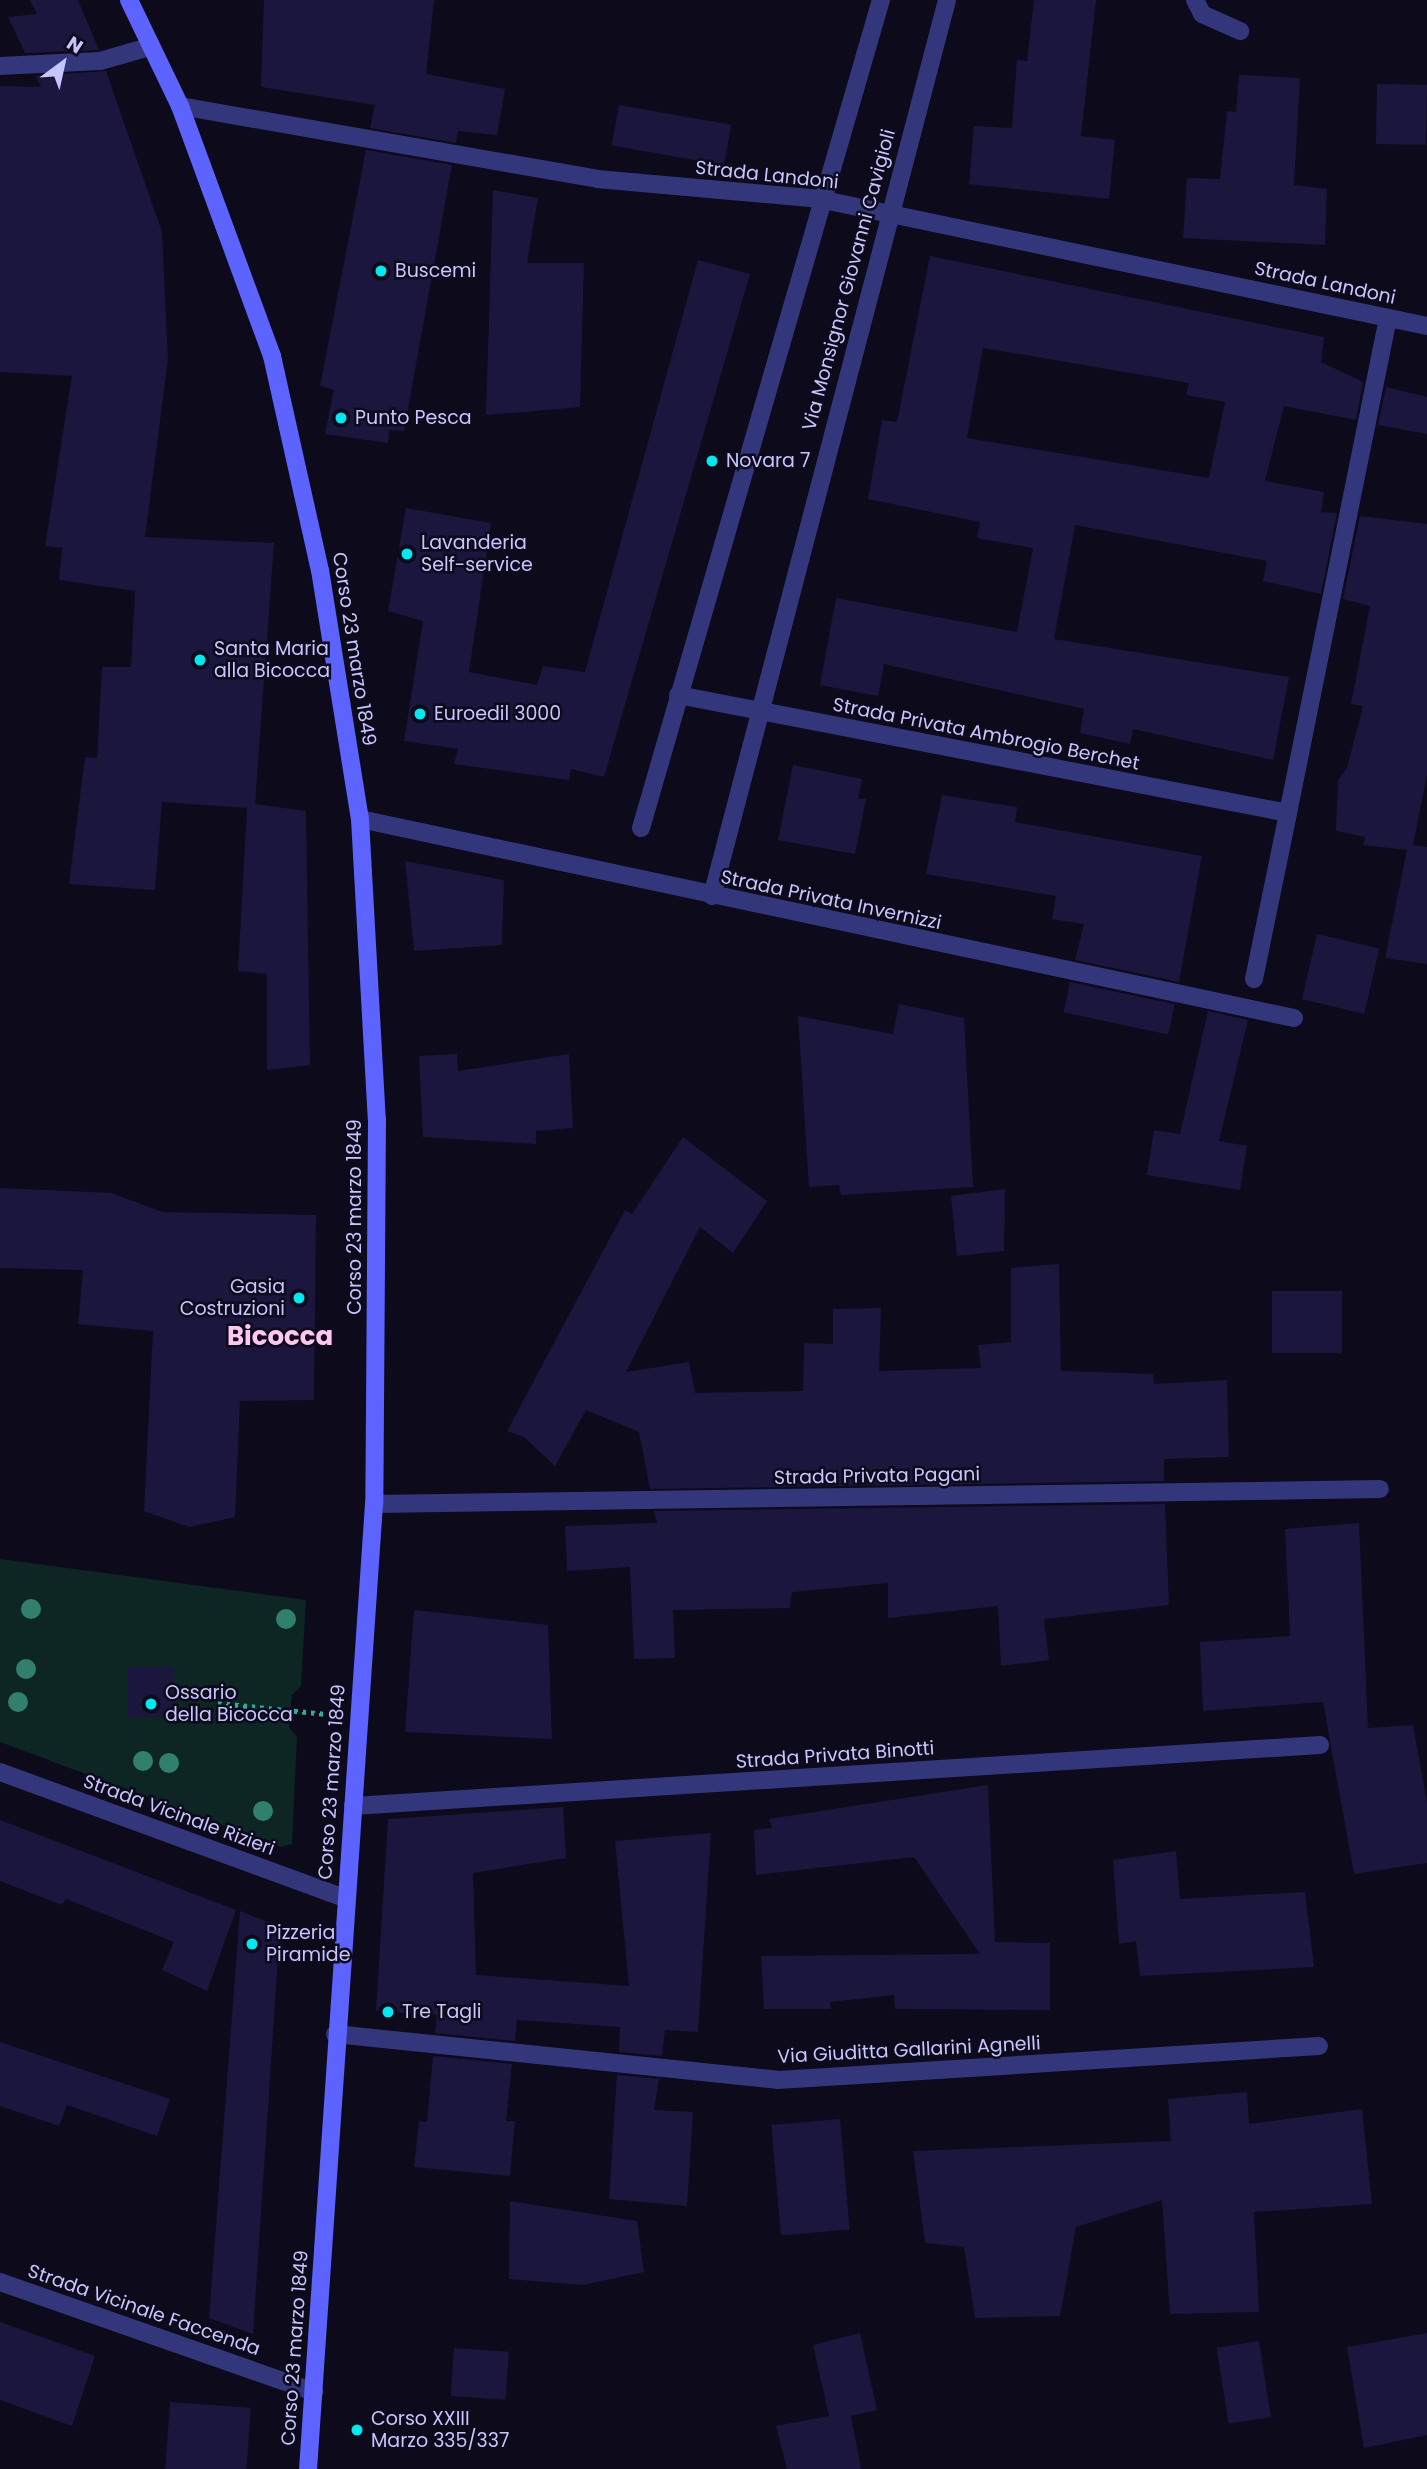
<!DOCTYPE html>
<style>
body{margin:0}
#map{position:relative;width:1427px;height:2469px;overflow:hidden;background:#0c0a1b;font-family:Poppins,sans-serif}
div>[style]{position:absolute}
.green>*{inset:0;background:#0d2523}
.building>*{inset:0;background:#1b163d;transform-origin:0 0}
.path>*{height:4.5px;margin-top:-2.25px;transform-origin:0;background:repeating-linear-gradient(90deg,#29ae9d 0 3.5px,transparent 0 8.5px)}
.street>*{height:18px;margin:-9px;padding:0 9px;transform-origin:9px;border-radius:9px;background:#34367c}
.secondary>*{height:18px;margin:-9px;padding:0 9px;transform-origin:9px;border-radius:9px;background:#5c63ff}
.trees>*{width:20px;height:20px;margin:-10px;border-radius:50%;background:#31806e}
.dots>*{width:19px;height:19px;translate:-50% -50%;box-sizing:border-box;border:4px solid #0c0a1b;border-radius:50%}
span{translate:-50% -50%;white-space:nowrap;text-align:center;line-height:1.15;-webkit-text-stroke:5px #0c0a1b;paint-order:stroke}
.street-label{font-size:19px;color:#c7c5ff}
.poi-label{font-size:19px;color:#c7c5ff}
.left{translate:0 -50%;text-align:left}
.right{translate:-100% -50%;text-align:right}
.district-label{font-size:26px;color:#ffc7ee;font-weight:700}
.north{position:absolute;left:28px;top:28px;width:70px;height:70px;-webkit-text-stroke:5px #0c0a1b;paint-order:stroke;rotate:33deg;font-size:19px;font-weight:700;line-height:28px;text-align:center;color:#c7c5ff}
.north::after{content:'';display:block;margin:auto;width:24px;height:32px;background:#c7c5ff;clip-path:polygon(50% 0,100% 100%,50% 72%,0 100%)}
</style>
<div id="map">
<div class="green">
<div style="clip-path:polygon(0 1559px,306px 1600px,301px 1686px,292px 1695px,289px 1727px,297px 1737px,292px 1844px,281px 1847px,0 1742px)"></div>
</div>
<div class="building">
<div style="clip-path:polygon(30px 0,78px 0,99px 50px,25px 53px,8px 17px,37px 14px)"></div>
<div style="clip-path:polygon(264px 0,434px 0,426px 74px,505px 89px,497px 135px,458px 131px,456px 143px,370px 128px,375px 105px,261px 87px)"></div>
<div style="clip-path:polygon(1034px 0,1096px 0,1081px 136px,1115px 140px,1109px 199px,969px 184px,974px 126px,1012px 128px,1017px 60px,1027px 61px)"></div>
<div style="clip-path:polygon(106px 71px,162px 232px,168px 359px,145px 537px,274px 543px,255px 804px,306px 811px,310px 1065px,267px 1070px,267px 974px,238px 971px,247px 808px,162px 802px,155px 890px,69px 884px,85px 757px,97px 758px,102px 667px,131px 667px,135px 591px,59px 580px,62px 548px,45px 546px,72px 376px,0 372px,0 86px,41px 87px,36px 76px)"></div>
<div style="clip-path:polygon(1239px 75px,1300px 78px,1294px 185px,1327px 189px,1325px 245px,1183px 238px,1187px 178px,1220px 179px,1227px 111px,1236px 112px)"></div>
<div style="left:1377px;top:84px;width:50px;height:60px;rotate:1deg"></div>
<div style="left:619px;top:105px;width:114px;height:41px;rotate:10deg"></div>
<div style="clip-path:polygon(366px 150px,452px 165px,404px 431px,389px 430px,388px 443px,325px 434px,334px 390px,320px 386px)"></div>
<div style="clip-path:polygon(493px 190px,538px 198px,527px 263px,584px 263px,580px 407px,486px 415px)"></div>
<div style="clip-path:polygon(evenodd,930px 256px,1324px 337px,1321px 362px,1363px 382px,1356px 420px,1284px 406px,1265px 481px,1324px 492px,1321px 512px,1337px 513px,1321px 594px,1263px 581px,1267px 561px,1075px 525px,1054px 639px,1289px 677px,1273px 760px,1133px 729px,1130px 744px,1080px 733px,1084px 709px,884px 664px,878px 696px,820px 685px,836px 598px,1017px 632px,1033px 548px,977px 538px,980px 522px,868px 499px,882px 420px,897px 422px,930px 256px,983px 348px,1189px 383px,1186px 395px,1225px 402px,1209px 478px,967px 438px,983px 348px)"></div>
<div style="clip-path:polygon(698px 260px,750px 274px,604px 777px,571px 769px,569px 780px,454px 764px,458px 749px,404px 741px,423px 621px,388px 611px,406px 508px,491px 523px,469px 672px,537px 685px,543px 666px,585px 672px)"></div>
<div style="clip-path:polygon(1386px 387px,1427px 397px,1427px 434px,1378px 425px)"></div>
<div style="clip-path:polygon(1360px 516px,1427px 524px,1427px 775px,1413px 845px,1427px 847px,1427px 964px,1385px 958px,1407px 850px,1363px 845px,1365px 837px,1336px 831px,1338px 780px,1347px 768px,1363px 706px,1351px 704px,1370px 606px,1343px 599px)"></div>
<div style="clip-path:polygon(793px 765px,862px 779px,858px 799px,866px 799px,855px 854px,778px 840px)"></div>
<div style="clip-path:polygon(942px 795px,1017px 807px,1015px 822px,1202px 856px,1179px 982px,1075px 960px,1084px 924px,1052px 919px,1056px 896px,926px 874px)"></div>
<div style="clip-path:polygon(405px 861px,504px 880px,502px 945px,414px 951px)"></div>
<div style="left:1317px;top:934px;width:64px;height:67px;rotate:13deg"></div>
<div style="left:1070px;top:982px;width:107px;height:31px;rotate:12deg"></div>
<div style="clip-path:polygon(899px 1004px,964px 1018px,973px 1187px,841px 1195px,839px 1185px,809px 1187px,798px 1016px,893px 1034px)"></div>
<div style="clip-path:polygon(1208px 1011px,1248px 1020px,1219px 1141px,1247px 1146px,1240px 1190px,1147px 1175px,1154px 1130px,1180px 1134px)"></div>
<div style="clip-path:polygon(457px 1054px,458px 1071px,569px 1054px,573px 1128px,536px 1131px,536px 1144px,423px 1137px,419px 1056px)"></div>
<div style="clip-path:polygon(683px 1137px,767px 1201px,733px 1253px,700px 1227px,626px 1372px,689px 1362px,695px 1393px,803px 1391px,804px 1343px,833px 1344px,833px 1309px,881px 1308px,879px 1371px,981px 1368px,978px 1345px,1011px 1342px,1011px 1268px,1059px 1264px,1061px 1371px,1153px 1374px,1154px 1384px,1227px 1380px,1229px 1457px,1164px 1459px,1164px 1481px,650px 1489px,639px 1432px,586px 1410px,555px 1466px,524px 1437px,507px 1431px,625px 1210px,632px 1214px)"></div>
<div style="clip-path:polygon(0 1188px,111px 1193px,163px 1212px,316px 1215px,314px 1400px,240px 1401px,235px 1517px,189px 1527px,144px 1511px,153px 1331px,78px 1324px,83px 1270px,0 1268px)"></div>
<div style="clip-path:polygon(1005px 1189px,1004px 1251px,957px 1256px,951px 1196px)"></div>
<div style="left:1272px;top:1291px;width:70px;height:62px"></div>
<div style="clip-path:polygon(1165px 1504px,1169px 1605px,1044px 1619px,1049px 1660px,1001px 1666px,998px 1606px,888px 1618px,888px 1583px,792px 1592px,790px 1608px,673px 1610px,675px 1658px,634px 1659px,630px 1567px,567px 1571px,565px 1526px,657px 1523px,654px 1511px)"></div>
<div style="clip-path:polygon(1359px 1523px,1368px 1728px,1413px 1725px,1427px 1802px,1427px 1863px,1354px 1874px,1323px 1702px,1203px 1711px,1200px 1642px,1290px 1636px,1285px 1529px)"></div>
<div style="clip-path:polygon(414px 1610px,548px 1625px,552px 1739px,405px 1732px)"></div>
<div style="left:128px;top:1667px;width:45px;height:50px"></div>
<div style="clip-path:polygon(988px 1785px,995px 1942px,1050px 1943px,1050px 2010px,895px 2009px,894px 1995px,830px 2002px,831px 2009px,764px 2009px,761px 1956px,980px 1954px,914px 1857px,756px 1875px,754px 1830px,772px 1828px,769px 1819px)"></div>
<div style="clip-path:polygon(563px 1807px,566px 1858px,473px 1873px,476px 1975px,629px 1986px,615px 1841px,711px 1833px,698px 2032px,665px 2030px,662px 2056px,619px 2052px,620px 2027px,517px 2020px,515px 2041px,435px 2033px,437px 2015px,376px 2011px,388px 1819px)"></div>
<div style="clip-path:polygon(0 1820px,236px 1910px,207px 1991px,162px 1970px,174px 1942px,66px 1899px,62px 1905px,0 1881px)"></div>
<div style="clip-path:polygon(1176px 1851px,1180px 1899px,1305px 1892px,1314px 1967px,1140px 1976px,1136px 1941px,1119px 1944px,1113px 1860px)"></div>
<div style="clip-path:polygon(240px 1911px,280px 1927px,253px 2334px,209px 2318px)"></div>
<div style="clip-path:polygon(0 2042px,170px 2099px,157px 2136px,67px 2105px,59px 2126px,0 2106px)"></div>
<div style="clip-path:polygon(433px 2056px,512px 2064px,506px 2121px,515px 2121px,510px 2176px,414px 2167px,419px 2121px,427px 2122px)"></div>
<div style="clip-path:polygon(617px 2075px,659px 2079px,654px 2110px,693px 2112px,687px 2206px,609px 2199px)"></div>
<div style="clip-path:polygon(1247px 2092px,1249px 2124px,1362px 2109px,1372px 2204px,1254px 2212px,1259px 2312px,1170px 2314px,1162px 2200px,1076px 2227px,1060px 2316px,975px 2318px,964px 2247px,925px 2243px,913px 2151px,1171px 2141px,1168px 2099px)"></div>
<div style="left:840px;top:2119px;width:111px;height:69px;rotate:85deg"></div>
<div style="clip-path:polygon(510px 2201px,637px 2221px,644px 2272px,583px 2285px,509px 2279px)"></div>
<div style="clip-path:polygon(0 2322px,95px 2356px,72px 2426px,0 2400px)"></div>
<div style="clip-path:polygon(860px 2333px,877px 2410px,851px 2416px,861px 2469px,787px 2469px,776px 2426px,829px 2416px,813px 2345px)"></div>
<div style="clip-path:polygon(1427px 2333px,1427px 2435px,1364px 2448px,1347px 2347px)"></div>
<div style="left:1259px;top:2341px;width:77px;height:43px;rotate:81deg"></div>
<div style="left:454px;top:2348px;width:55px;height:48px;rotate:4deg"></div>
<div style="left:170px;top:2402px;width:81px;height:67px;rotate:4deg"></div>
</div>
<div class="path">
<div style="left:218px;top:1703px;width:109px;rotate:5.8deg"></div>
</div>
<div class="street">
<div style="left:1195px;top:0;width:16px;rotate:63deg"></div>
<div style="left:1202px;top:14px;width:42px;rotate:24.1deg"></div>
<div style="left:0;top:66px;width:100px;rotate:-2.9deg"></div>
<div style="left:100px;top:61px;width:51px;rotate:-15.9deg"></div>
<div style="left:180px;top:106px;width:423px;rotate:9.9deg"></div>
<div style="left:597px;top:179px;width:223px;rotate:5.1deg"></div>
<div style="left:819px;top:199px;width:621px;rotate:11.8deg"></div>
<div style="left:678px;top:695px;width:621px;rotate:10.95deg"></div>
<div style="left:1288px;top:813px;width:505px;rotate:-78.58deg"></div>
<div style="left:360px;top:819px;width:955px;rotate:12.03deg"></div>
<div style="left:641px;top:828px;width:862px;rotate:-73.84deg"></div>
<div style="left:712px;top:896px;width:926px;rotate:-75.3deg"></div>
<div style="left:1254px;top:979px;width:169px;rotate:-78.4deg"></div>
<div style="left:374px;top:1504px;width:1006px;rotate:-0.85deg"></div>
<div style="left:0;top:1772px;width:366px;rotate:20.1deg"></div>
<div style="left:353px;top:1806px;width:969px;rotate:-3.61deg"></div>
<div style="left:335px;top:2034px;width:445px;rotate:5.9deg"></div>
<div style="left:778px;top:2080px;width:542px;rotate:-3.6deg"></div>
<div style="left:0;top:2282px;width:333px;rotate:19.3deg"></div>
</div>
<div class="secondary">
<div style="left:129px;top:0;width:118px;rotate:64.3deg"></div>
<div style="left:180px;top:106px;width:266px;rotate:69.8deg"></div>
<div style="left:272px;top:356px;width:219px;rotate:77.4deg"></div>
<div style="left:320px;top:570px;width:252px;rotate:80.9deg"></div>
<div style="left:360px;top:819px;width:300px;rotate:86.8deg"></div>
<div style="left:377px;top:1119px;width:385px;rotate:90.4deg"></div>
<div style="left:374px;top:1504px;width:967px;rotate:93.91deg"></div>
</div>
<div class="trees">
<div style="left:31px;top:1609px"></div>
<div style="left:286px;top:1619px"></div>
<div style="left:26px;top:1669px"></div>
<div style="left:18px;top:1702px"></div>
<div style="left:143px;top:1761px"></div>
<div style="left:169px;top:1763px"></div>
<div style="left:263px;top:1811px"></div>
</div>
<div class="dots">
<div style="left:381px;top:271px;background:#00e9f0"></div>
<div style="left:341px;top:418px;background:#00e9f0"></div>
<div style="left:712px;top:461px;background:#00e9f0"></div>
<div style="left:407px;top:554px;background:#00e9f0"></div>
<div style="left:200px;top:660px;background:#00e9f0"></div>
<div style="left:420px;top:714px;background:#00e9f0"></div>
<div style="left:299px;top:1298px;background:#00e9f0"></div>
<div style="left:151px;top:1704px;background:#00e9f0"></div>
<div style="left:252px;top:1944px;background:#00e9f0"></div>
<div style="left:388px;top:2012px;background:#00e9f0"></div>
<div style="left:357px;top:2430px;background:#00e9f0"></div>
</div>
<div class="street-label">
<span style="left:767px;top:175px;rotate:6deg">Strada Landoni</span>
<span style="left:849px;top:280px;rotate:-75deg">Via Monsignor Giovanni Cavigioli</span>
<span style="left:1325px;top:283px;rotate:12deg">Strada Landoni</span>
<span style="left:354px;top:649px;rotate:81deg">Corso 23 marzo 1849</span>
<span style="left:986px;top:734px;rotate:11deg">Strada Privata Ambrogio Berchet</span>
<span style="left:831px;top:900px;rotate:12deg">Strada Privata Invernizzi</span>
<span style="left:355px;top:1217px;rotate:-90deg">Corso 23 marzo 1849</span>
<span style="left:877px;top:1476px;rotate:-1deg">Strada Privata Pagani</span>
<span style="left:835px;top:1755px;rotate:-4deg">Strada Privata Binotti</span>
<span style="left:332px;top:1782px;rotate:-86deg">Corso 23 marzo 1849</span>
<span style="left:179px;top:1815px;rotate:20deg">Strada Vicinale Rizieri</span>
<span style="left:909px;top:2050px;rotate:-3deg">Via Giuditta Gallarini Agnelli</span>
<span style="left:144px;top:2310px;rotate:19deg">Strada Vicinale Faccenda</span>
<span style="left:295px;top:2348px;rotate:-86deg">Corso 23 marzo 1849</span>
</div>
<div class="poi-label">
<span class="left" style="left:395px;top:271px">Buscemi</span>
<span class="left" style="left:355px;top:418px">Punto Pesca</span>
<span class="left" style="left:726px;top:461px">Novara 7</span>
<span class="left" style="left:421px;top:554px">Lavanderia<br>Self-service</span>
<span class="left" style="left:214px;top:660px">Santa Maria<br>alla Bicocca</span>
<span class="left" style="left:434px;top:714px">Euroedil 3000</span>
<span class="right" style="left:285px;top:1298px">Gasia<br>Costruzioni</span>
<span class="left" style="left:165px;top:1704px">Ossario<br>della Bicocca</span>
<span class="left" style="left:266px;top:1944px">Pizzeria<br>Piramide</span>
<span class="left" style="left:402px;top:2012px">Tre Tagli</span>
<span class="left" style="left:371px;top:2430px">Corso XXIII<br>Marzo 335/337</span>
</div>
<div class="district-label">
<span style="left:280px;top:1337px">Bicocca</span>
</div>
<div class="north">N</div>
</div>
